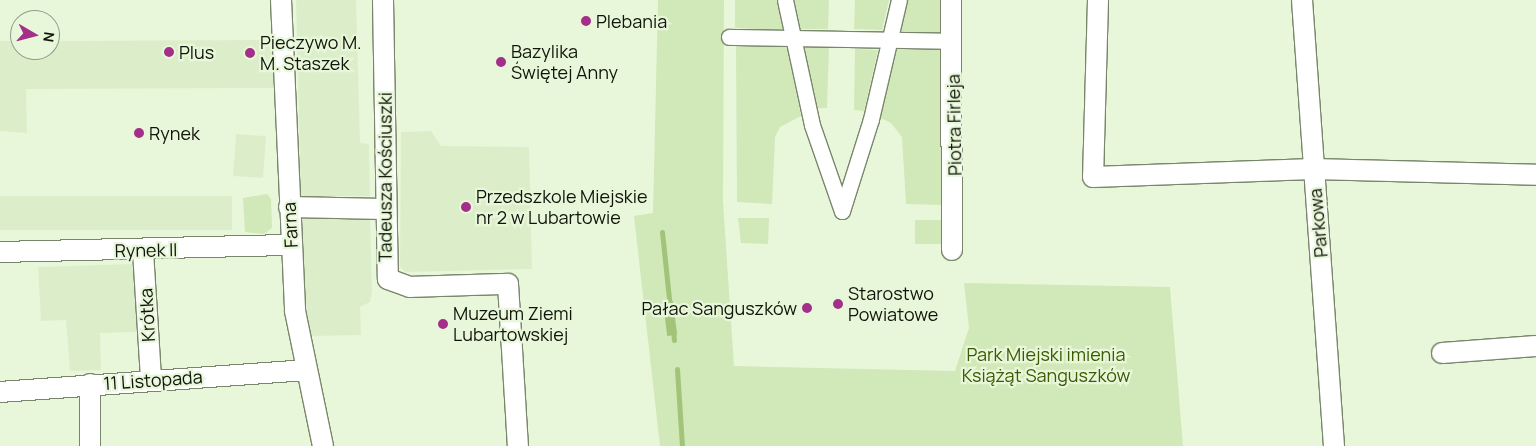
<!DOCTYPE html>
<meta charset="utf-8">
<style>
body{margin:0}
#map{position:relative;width:1536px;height:446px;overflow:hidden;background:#e8f7da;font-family:Manrope,sans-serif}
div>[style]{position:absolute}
.built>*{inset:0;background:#dceec9;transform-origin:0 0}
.green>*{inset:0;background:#d1e8b8;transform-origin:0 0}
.water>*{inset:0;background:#a1c478;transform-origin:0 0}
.stream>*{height:5px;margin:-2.5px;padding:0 2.5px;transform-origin:2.5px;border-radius:2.5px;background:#a1c478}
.roads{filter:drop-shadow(1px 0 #79866b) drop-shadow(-1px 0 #79866b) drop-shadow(0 1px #79866b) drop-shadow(0 -1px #79866b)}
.pedestrian>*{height:15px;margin:-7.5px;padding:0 7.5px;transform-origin:7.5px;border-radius:7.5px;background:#fff}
.minor>*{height:20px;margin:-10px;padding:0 10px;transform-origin:10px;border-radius:10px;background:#fff}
.dots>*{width:14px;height:14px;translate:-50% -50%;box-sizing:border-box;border:2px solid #e8f7da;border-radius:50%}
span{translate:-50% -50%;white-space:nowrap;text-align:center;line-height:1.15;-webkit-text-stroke:4.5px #e8f7da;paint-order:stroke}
.poi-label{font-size:18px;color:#10140a}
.left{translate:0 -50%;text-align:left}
.right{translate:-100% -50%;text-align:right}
.street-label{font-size:18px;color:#10140a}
.park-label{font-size:18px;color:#3b5a02}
.north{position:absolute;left:10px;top:10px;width:50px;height:50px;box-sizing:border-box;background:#e8f7da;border:1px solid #929c87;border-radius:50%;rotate:98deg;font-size:14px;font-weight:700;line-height:20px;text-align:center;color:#10140a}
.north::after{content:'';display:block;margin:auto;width:18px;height:22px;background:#a42f88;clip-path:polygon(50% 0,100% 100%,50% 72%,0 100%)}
</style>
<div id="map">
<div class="built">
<div style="clip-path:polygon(296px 0,356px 0,360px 143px,369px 144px,370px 196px,301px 196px)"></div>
<div style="clip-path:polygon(274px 40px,273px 88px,26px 89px,27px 133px,0 131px,0 41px,20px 41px,20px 50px,50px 50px,50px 41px)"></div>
<div style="clip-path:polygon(431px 131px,441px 146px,529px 147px,532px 269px,406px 272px,400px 267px,401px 132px)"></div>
<div style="left:236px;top:134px;width:30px;height:42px;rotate:4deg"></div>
<div style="left:232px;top:196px;width:34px;height:232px;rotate:90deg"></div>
<div style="clip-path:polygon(370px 218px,372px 292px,370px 302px,360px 307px,361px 335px,309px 336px,299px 219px)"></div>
<div style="clip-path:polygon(134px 264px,137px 332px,100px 333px,101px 370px,70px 371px,66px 320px,41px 321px,38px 267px)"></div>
</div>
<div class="green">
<div style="clip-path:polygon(658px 0,724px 0,723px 202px,734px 366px,955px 371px,969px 328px,964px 283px,1170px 287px,1183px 446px,660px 446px,634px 216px,653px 213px)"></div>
<div style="clip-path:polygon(735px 0,778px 0,784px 30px,735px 28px)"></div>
<div style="clip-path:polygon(793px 0,829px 0,828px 29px,799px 29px)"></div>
<div style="clip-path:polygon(855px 0,889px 0,882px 30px,854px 29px)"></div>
<div style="clip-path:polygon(906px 0,942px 0,942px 33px,899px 32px)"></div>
<div style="clip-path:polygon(736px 43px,787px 45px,801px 116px,780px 127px,775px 137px,772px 204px,737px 202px)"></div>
<div style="clip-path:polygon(803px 46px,829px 46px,827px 108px,817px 108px)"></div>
<div style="clip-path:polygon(895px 47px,942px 47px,942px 205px,906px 204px,902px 137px,891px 123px,879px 117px)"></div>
<div style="clip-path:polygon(855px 49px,878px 50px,864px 111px,854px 110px)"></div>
<div style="clip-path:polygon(267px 194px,271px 199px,272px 228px,264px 234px,245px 232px,243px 198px)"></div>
<div style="clip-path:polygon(738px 218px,769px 218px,768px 244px,741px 243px)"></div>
<div style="left:915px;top:220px;width:27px;height:24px"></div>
</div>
<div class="water">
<div style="left:673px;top:301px;width:34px;height:10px;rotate:83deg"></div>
</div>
<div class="stream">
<div style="left:662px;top:232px;width:76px;rotate:84deg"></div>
<div style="left:673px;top:329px;width:11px;rotate:85deg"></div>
<div style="left:677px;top:369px;width:77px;rotate:86.3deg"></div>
</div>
<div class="roads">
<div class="pedestrian">
<div style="left:785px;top:0;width:128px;rotate:77.8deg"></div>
<div style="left:812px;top:125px;width:91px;rotate:70.8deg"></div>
<div style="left:729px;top:37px;width:224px;rotate:1deg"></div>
<div style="left:842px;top:211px;width:96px;rotate:-72.5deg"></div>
<div style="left:871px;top:119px;width:122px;rotate:-76.8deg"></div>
</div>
<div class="minor">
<div style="left:281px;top:0;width:311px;rotate:87.4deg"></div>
<div style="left:295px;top:311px;width:138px;rotate:78.3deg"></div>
<div style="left:383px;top:0;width:279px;rotate:89deg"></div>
<div style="left:388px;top:279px;width:23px;rotate:20deg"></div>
<div style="left:410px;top:287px;width:98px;rotate:-1.8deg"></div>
<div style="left:508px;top:284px;width:162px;rotate:86.5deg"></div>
<div style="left:951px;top:0;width:250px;rotate:89.8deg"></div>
<div style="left:1098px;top:0;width:177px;rotate:91.6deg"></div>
<div style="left:1093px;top:177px;width:220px;rotate:-2.1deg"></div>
<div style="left:1313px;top:169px;width:223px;rotate:1.5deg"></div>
<div style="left:1302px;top:0;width:447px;rotate:85.9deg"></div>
<div style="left:289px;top:207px;width:96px;rotate:1.2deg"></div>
<div style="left:143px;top:251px;width:128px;rotate:86.4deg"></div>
<div style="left:0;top:252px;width:291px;rotate:-1.4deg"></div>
<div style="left:1442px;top:353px;width:94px;rotate:-4.3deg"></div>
<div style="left:0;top:392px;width:307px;rotate:-4.1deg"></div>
<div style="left:90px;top:446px;width:62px;rotate:-90deg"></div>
</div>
</div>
<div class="dots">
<div style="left:586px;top:21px;background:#a42f88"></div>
<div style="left:169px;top:52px;background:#a42f88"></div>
<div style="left:250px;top:53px;background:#a42f88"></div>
<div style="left:501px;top:62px;background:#a42f88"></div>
<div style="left:139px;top:133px;background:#a42f88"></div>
<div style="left:466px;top:207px;background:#a42f88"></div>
<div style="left:838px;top:304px;background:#a42f88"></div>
<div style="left:807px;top:308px;background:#a42f88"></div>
<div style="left:443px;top:324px;background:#a42f88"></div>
</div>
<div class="poi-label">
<span class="left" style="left:596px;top:21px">Plebania</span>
<span class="left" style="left:260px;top:53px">Pieczywo M.<br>M. Staszek</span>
<span class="left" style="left:179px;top:52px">Plus</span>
<span class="left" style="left:511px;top:62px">Bazylika<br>Świętej Anny</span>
<span class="left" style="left:149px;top:133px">Rynek</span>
<span class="left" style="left:476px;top:207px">Przedszkole Miejskie<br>nr 2 w Lubartowie</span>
<span class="left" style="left:848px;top:304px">Starostwo<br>Powiatowe</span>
<span class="right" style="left:797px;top:308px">Pałac Sanguszków</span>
<span class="left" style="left:453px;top:324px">Muzeum Ziemi<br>Lubartowskiej</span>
</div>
<div class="street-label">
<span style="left:954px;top:125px;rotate:-91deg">Piotra Firleja</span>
<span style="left:385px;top:177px;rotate:-90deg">Tadeusza Kościuszki</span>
<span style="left:1318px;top:223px;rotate:-95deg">Parkowa</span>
<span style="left:290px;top:225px;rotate:-93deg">Farna</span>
<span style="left:146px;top:250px;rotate:-1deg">Rynek II</span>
<span style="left:147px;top:315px;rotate:-93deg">Krótka</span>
<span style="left:153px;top:380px;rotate:-4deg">11 Listopada</span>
</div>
<div class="park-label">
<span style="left:1046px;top:365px">Park Miejski imienia<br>Książąt Sanguszków</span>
</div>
<div class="north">N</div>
</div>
